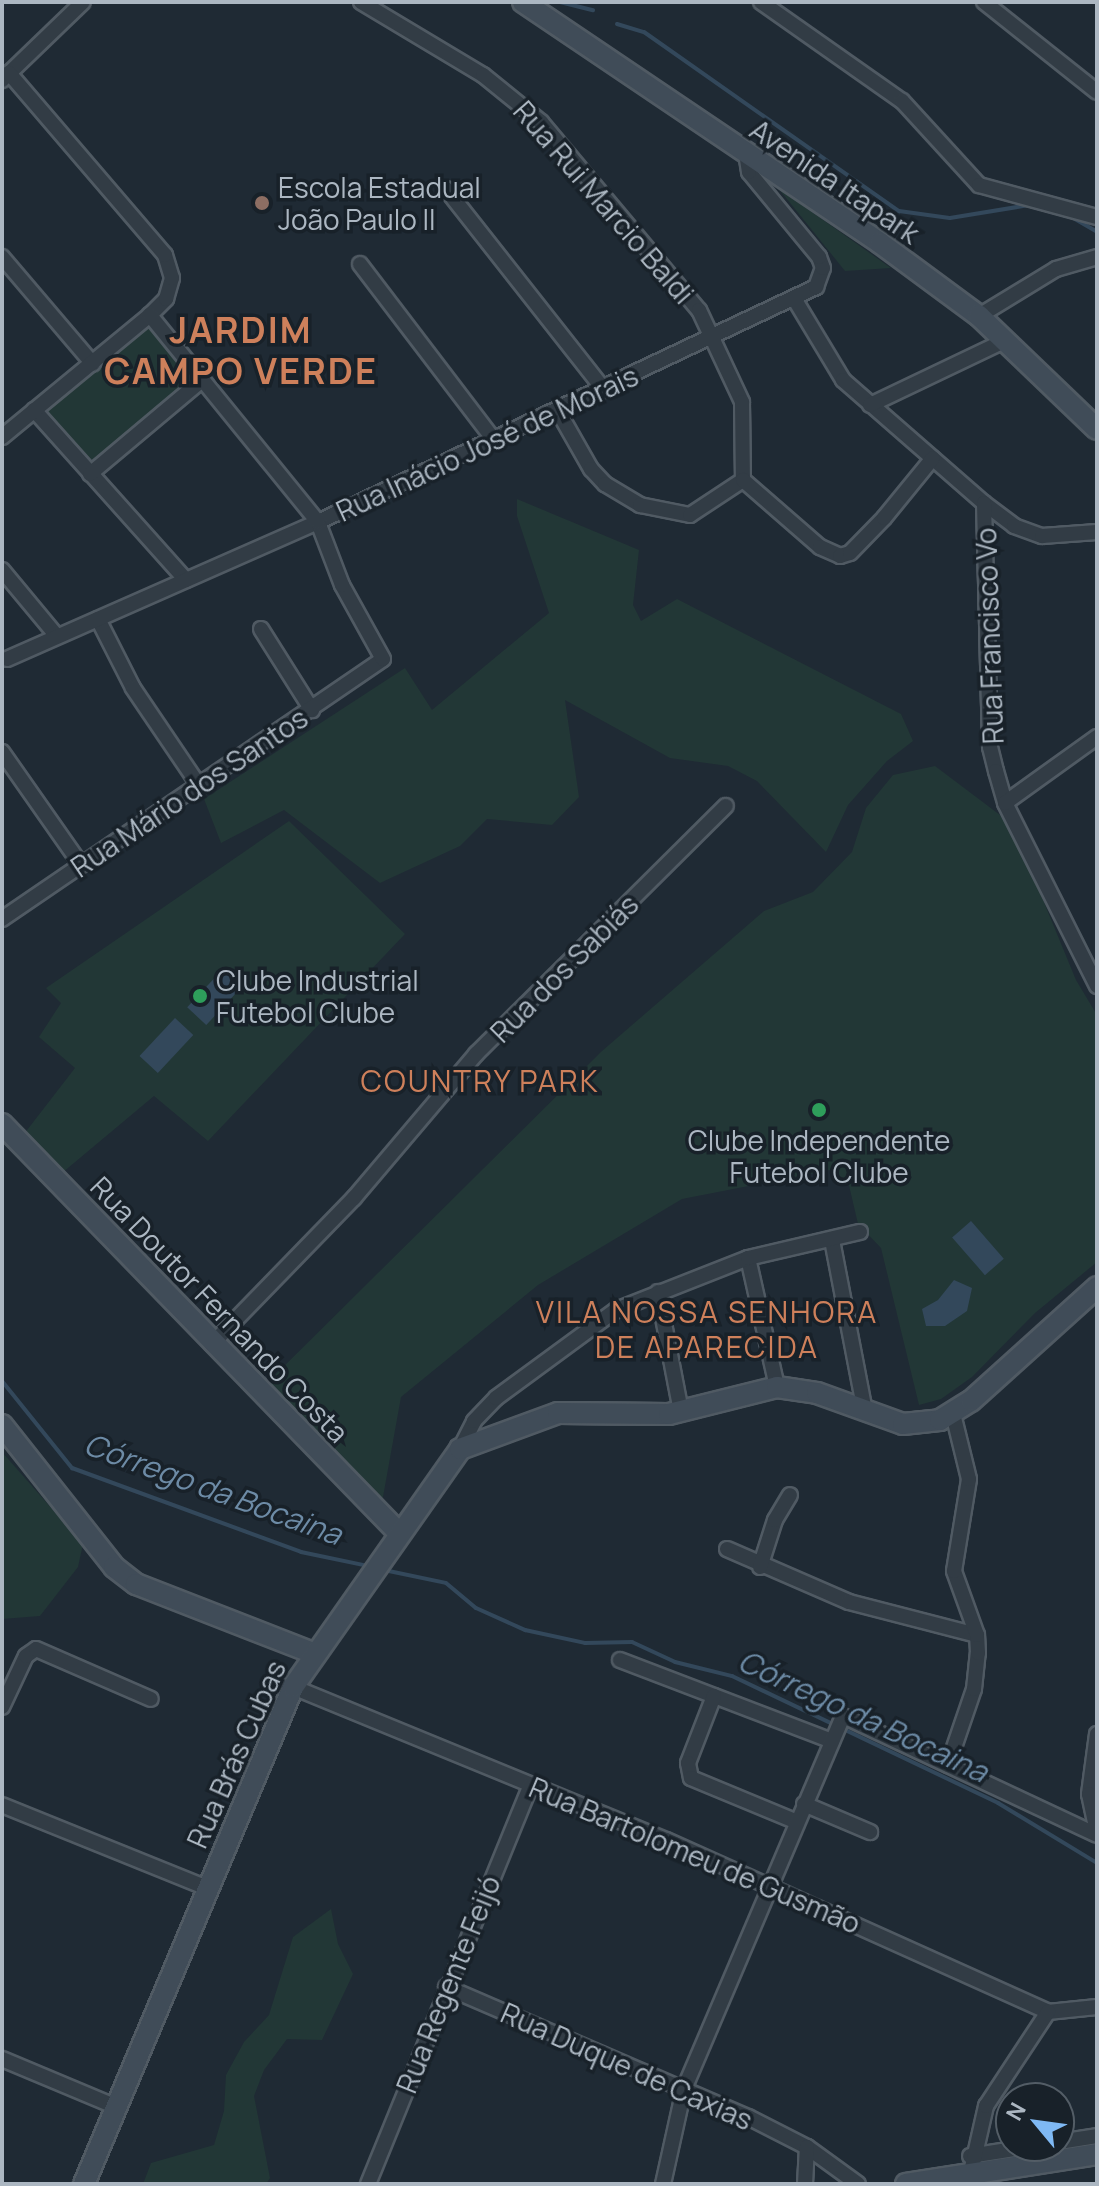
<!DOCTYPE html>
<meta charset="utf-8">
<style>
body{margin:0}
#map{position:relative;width:1099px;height:2186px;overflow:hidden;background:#1f2a34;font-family:Manrope,sans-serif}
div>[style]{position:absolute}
.green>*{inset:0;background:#223736;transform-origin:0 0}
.water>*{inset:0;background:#33485b;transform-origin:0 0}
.stream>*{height:4px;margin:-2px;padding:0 2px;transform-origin:2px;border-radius:2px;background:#33485b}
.roads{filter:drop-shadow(2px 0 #505a63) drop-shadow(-2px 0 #505a63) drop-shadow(0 2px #505a63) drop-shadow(0 -2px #505a63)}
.street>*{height:14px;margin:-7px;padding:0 7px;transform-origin:7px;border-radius:7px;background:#323c45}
.secondary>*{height:20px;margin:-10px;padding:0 10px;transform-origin:10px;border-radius:10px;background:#404c58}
.dots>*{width:22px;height:22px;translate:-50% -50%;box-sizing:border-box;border:4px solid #182129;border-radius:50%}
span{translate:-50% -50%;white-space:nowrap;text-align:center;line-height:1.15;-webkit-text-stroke:7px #182129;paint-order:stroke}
.street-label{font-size:28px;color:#acb7c2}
.poi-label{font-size:28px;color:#acb7c2}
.left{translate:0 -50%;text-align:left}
.neighbourhood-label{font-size:30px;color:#ce805b;letter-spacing:2px}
.water-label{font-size:30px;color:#6d8ba6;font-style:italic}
.district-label{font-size:36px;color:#ce805b;font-weight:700;letter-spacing:2px}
.frame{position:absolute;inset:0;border:4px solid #acb7c2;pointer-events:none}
.north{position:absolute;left:995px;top:2082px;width:80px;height:80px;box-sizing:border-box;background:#182129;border:2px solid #535d66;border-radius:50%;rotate:299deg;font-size:22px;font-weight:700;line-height:32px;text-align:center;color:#acb7c2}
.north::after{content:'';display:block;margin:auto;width:28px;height:36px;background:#7fb9f4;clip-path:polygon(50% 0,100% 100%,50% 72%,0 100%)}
</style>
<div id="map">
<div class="green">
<div style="clip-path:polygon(778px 188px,891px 268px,845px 271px)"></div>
<div style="left:150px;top:322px;width:75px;height:141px;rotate:50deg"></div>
<div style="clip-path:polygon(517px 499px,639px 550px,633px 605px,641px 621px,677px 599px,901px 714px,913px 741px,887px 761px,848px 805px,826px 852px,757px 781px,728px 766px,670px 758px,565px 700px,579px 797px,552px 825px,487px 819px,460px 846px,380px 883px,284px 810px,221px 843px,204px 799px,405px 668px,432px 710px,549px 613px,517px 516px)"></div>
<div style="clip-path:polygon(935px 766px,1000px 815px,1022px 849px,1076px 980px,1097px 1015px,1097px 1262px,1035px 1313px,972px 1377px,941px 1399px,919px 1405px,881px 1248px,858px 1224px,848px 1181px,830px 1170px,682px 1199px,538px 1285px,401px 1397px,381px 1508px,266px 1384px,602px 1051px,764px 911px,813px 892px,852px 852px,866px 808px,893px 775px)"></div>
<div style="clip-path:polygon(289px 821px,405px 934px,208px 1141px,154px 1096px,62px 1173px,24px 1134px,75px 1068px,39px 1037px,61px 1003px,46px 988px)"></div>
<div style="clip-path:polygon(2px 1452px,83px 1544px,78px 1567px,40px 1616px,2px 1619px)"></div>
<div style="clip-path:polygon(331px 1909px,338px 1944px,353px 1974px,322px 2040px,287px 2039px,264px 2070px,254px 2096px,270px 2178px,266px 2184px,143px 2184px,151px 2163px,214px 2145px,224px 2111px,226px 2075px,244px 2042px,269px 2015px,293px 1937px)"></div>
</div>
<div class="water">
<div style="left:222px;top:970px;width:26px;height:51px;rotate:43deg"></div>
<div style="left:175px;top:1018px;width:25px;height:52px;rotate:43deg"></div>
<div style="left:971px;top:1221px;width:50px;height:25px;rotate:49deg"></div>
<div style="clip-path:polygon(954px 1280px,972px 1288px,967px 1311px,945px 1326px,926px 1326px,922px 1309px,938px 1300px)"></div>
</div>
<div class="stream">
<div style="left:560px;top:2px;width:34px;rotate:14deg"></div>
<div style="left:617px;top:24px;width:28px;rotate:17deg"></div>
<div style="left:644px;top:32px;width:312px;rotate:35.1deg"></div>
<div style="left:899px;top:211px;width:51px;rotate:7.8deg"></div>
<div style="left:950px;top:218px;width:80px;rotate:-9.3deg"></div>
<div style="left:1068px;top:215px;width:34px;rotate:30deg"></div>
<div style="left:2px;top:1381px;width:112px;rotate:51.2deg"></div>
<div style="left:72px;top:1468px;width:244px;rotate:20.1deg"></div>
<div style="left:301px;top:1552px;width:68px;rotate:11.8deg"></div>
<div style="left:384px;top:1570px;width:63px;rotate:11.8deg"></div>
<div style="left:446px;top:1583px;width:39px;rotate:40deg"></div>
<div style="left:476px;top:1608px;width:54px;rotate:24.2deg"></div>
<div style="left:525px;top:1630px;width:61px;rotate:12.2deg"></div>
<div style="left:585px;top:1643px;width:47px;rotate:-1.2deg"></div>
<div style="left:632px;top:1642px;width:47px;rotate:24.9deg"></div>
<div style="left:675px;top:1662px;width:59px;rotate:13.8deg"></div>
<div style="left:732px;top:1676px;width:295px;rotate:25.5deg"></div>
<div style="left:998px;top:1803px;width:116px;rotate:31.2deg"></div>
</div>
<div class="roads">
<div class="street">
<div style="left:361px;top:2px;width:142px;rotate:30.9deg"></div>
<div style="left:483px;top:75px;width:75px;rotate:39deg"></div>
<div style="left:541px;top:122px;width:246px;rotate:50deg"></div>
<div style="left:699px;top:310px;width:102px;rotate:64.9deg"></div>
<div style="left:742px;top:402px;width:78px;rotate:89.3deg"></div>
<div style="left:761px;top:2px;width:172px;rotate:35.1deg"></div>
<div style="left:902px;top:101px;width:114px;rotate:47.5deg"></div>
<div style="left:979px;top:185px;width:122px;rotate:15.2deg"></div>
<div style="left:984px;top:2px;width:144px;rotate:38.5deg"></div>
<div style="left:2px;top:80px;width:112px;rotate:-43.9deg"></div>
<div style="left:446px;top:189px;width:256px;rotate:51.8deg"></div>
<div style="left:2px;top:257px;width:140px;rotate:49.6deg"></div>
<div style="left:360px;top:264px;width:221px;rotate:52.7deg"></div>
<div style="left:795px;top:300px;width:93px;rotate:59deg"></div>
<div style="left:843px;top:380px;width:187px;rotate:41.1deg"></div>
<div style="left:984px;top:503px;width:38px;rotate:37deg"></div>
<div style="left:1014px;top:526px;width:30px;rotate:20deg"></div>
<div style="left:1042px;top:536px;width:55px;rotate:-4.2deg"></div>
<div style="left:979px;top:316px;width:90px;rotate:-31.4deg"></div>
<div style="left:1056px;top:269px;width:43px;rotate:-16.3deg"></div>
<div style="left:870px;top:405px;width:148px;rotate:-25.5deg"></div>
<div style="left:34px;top:410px;width:228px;rotate:48.2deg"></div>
<div style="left:558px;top:411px;width:67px;rotate:60.4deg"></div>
<div style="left:591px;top:469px;width:21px;rotate:47deg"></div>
<div style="left:605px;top:484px;width:41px;rotate:31deg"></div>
<div style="left:640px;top:505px;width:51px;rotate:11.3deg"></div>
<div style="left:690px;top:515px;width:64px;rotate:-33.4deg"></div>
<div style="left:743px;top:480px;width:102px;rotate:41deg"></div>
<div style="left:820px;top:547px;width:22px;rotate:24deg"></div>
<div style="left:840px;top:556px;width:10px;rotate:-17deg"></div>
<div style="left:850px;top:553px;width:49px;rotate:-45.8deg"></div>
<div style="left:884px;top:518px;width:77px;rotate:-50.8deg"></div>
<div style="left:2px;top:437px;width:192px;rotate:-39.5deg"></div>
<div style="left:150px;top:315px;width:23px;rotate:-45deg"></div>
<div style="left:166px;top:299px;width:22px;rotate:-74deg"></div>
<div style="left:172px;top:278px;width:24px;rotate:-107deg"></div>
<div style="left:165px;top:255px;width:240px;rotate:-130.6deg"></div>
<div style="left:90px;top:474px;width:146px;rotate:-40deg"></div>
<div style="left:984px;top:503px;width:244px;rotate:88.6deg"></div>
<div style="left:990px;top:747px;width:25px;rotate:76deg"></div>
<div style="left:996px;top:771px;width:33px;rotate:74deg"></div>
<div style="left:1005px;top:803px;width:205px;rotate:63.3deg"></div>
<div style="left:2px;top:570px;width:85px;rotate:50.3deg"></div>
<div style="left:98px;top:619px;width:77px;rotate:63.1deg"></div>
<div style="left:133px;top:688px;width:120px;rotate:55.9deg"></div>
<div style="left:261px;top:629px;width:96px;rotate:57.8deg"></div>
<div style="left:7px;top:659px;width:340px;rotate:-23.8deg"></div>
<div style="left:318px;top:522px;width:551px;rotate:-25.26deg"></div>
<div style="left:816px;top:287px;width:20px;rotate:-70deg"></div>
<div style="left:823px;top:268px;width:12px;rotate:-110deg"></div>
<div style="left:819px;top:257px;width:110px;rotate:-129.5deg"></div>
<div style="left:749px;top:172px;width:18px;rotate:-99deg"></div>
<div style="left:2px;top:752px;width:138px;rotate:55deg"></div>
<div style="left:1005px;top:803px;width:113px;rotate:-35.7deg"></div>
<div style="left:2px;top:919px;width:461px;rotate:-34.3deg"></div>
<div style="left:383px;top:659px;width:85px;rotate:-119deg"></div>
<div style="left:342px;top:585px;width:67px;rotate:-110.9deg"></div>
<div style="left:318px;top:522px;width:267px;rotate:-129.1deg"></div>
<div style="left:832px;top:1240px;width:175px;rotate:79.1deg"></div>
<div style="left:748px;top:1258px;width:132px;rotate:77.3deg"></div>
<div style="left:658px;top:1292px;width:121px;rotate:79.1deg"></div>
<div style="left:212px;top:1344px;width:204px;rotate:-45.8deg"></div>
<div style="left:354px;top:1198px;width:189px;rotate:-49.7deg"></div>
<div style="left:476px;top:1054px;width:352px;rotate:-44.8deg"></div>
<div style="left:460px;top:1449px;width:31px;rotate:-63deg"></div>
<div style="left:474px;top:1421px;width:32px;rotate:-46deg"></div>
<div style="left:496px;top:1398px;width:149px;rotate:-36.3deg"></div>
<div style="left:616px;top:1310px;width:142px;rotate:-21.5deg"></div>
<div style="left:748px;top:1258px;width:115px;rotate:-13.1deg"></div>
<div style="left:727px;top:1549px;width:133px;rotate:23.5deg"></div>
<div style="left:849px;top:1602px;width:132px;rotate:14.5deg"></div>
<div style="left:760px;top:1567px;width:49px;rotate:-72.3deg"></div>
<div style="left:775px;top:1520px;width:29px;rotate:-59deg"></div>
<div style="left:620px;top:1660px;width:227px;rotate:20.9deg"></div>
<div style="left:293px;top:1687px;width:403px;rotate:22.3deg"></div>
<div style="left:666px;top:1840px;width:419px;rotate:24.2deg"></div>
<div style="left:1048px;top:2012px;width:49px;rotate:-5.8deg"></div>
<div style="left:714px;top:1696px;width:72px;rotate:111.2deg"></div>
<div style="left:688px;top:1763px;width:15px;rotate:79deg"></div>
<div style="left:691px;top:1778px;width:115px;rotate:22.5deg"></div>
<div style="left:2px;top:1707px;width:56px;rotate:-64.8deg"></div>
<div style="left:26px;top:1656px;width:12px;rotate:-35deg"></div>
<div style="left:36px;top:1649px;width:125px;rotate:23.5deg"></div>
<div style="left:1097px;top:1734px;width:61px;rotate:97.6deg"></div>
<div style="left:1089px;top:1794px;width:38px;rotate:78deg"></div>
<div style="left:948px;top:1765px;width:80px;rotate:-71.1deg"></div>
<div style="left:974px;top:1689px;width:36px;rotate:-84deg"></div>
<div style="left:978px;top:1653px;width:18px;rotate:-93deg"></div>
<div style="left:977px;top:1635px;width:68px;rotate:-109.8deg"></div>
<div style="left:954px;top:1571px;width:93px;rotate:-80.7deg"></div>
<div style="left:969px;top:1479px;width:67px;rotate:-103.8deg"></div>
<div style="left:804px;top:1804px;width:72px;rotate:23deg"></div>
<div style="left:2px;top:1805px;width:221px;rotate:22deg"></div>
<div style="left:446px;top:1987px;width:329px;rotate:23.3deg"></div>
<div style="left:748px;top:2117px;width:66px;rotate:27deg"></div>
<div style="left:807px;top:2147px;width:63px;rotate:36deg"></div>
<div style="left:2px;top:2059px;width:125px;rotate:22.7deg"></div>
<div style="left:1059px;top:2142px;width:38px;rotate:-9deg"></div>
<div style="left:970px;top:2156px;width:64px;rotate:-9deg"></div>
<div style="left:971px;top:2172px;width:68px;rotate:-77.2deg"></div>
<div style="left:986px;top:2106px;width:113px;rotate:-56.6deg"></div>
<div style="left:368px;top:2184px;width:431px;rotate:-67.8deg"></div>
<div style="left:663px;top:2184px;width:97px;rotate:-77.5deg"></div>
<div style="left:684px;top:2089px;width:405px;rotate:-66.9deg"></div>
<div style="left:843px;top:1716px;width:280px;rotate:25.1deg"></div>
<div style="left:805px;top:2184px;width:37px;rotate:-87deg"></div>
</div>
<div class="secondary">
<div style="left:523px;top:2px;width:431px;rotate:34deg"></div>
<div style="left:880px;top:243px;width:123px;rotate:36.4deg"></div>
<div style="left:979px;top:316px;width:163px;rotate:43.8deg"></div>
<div style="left:2px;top:1124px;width:570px;rotate:45.85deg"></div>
<div style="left:2px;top:1425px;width:181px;rotate:51.7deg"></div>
<div style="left:114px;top:1567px;width:28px;rotate:38deg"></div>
<div style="left:136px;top:1584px;width:190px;rotate:21.3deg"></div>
<div style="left:84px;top:2184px;width:539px;rotate:-67.19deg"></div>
<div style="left:293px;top:1687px;width:291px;rotate:-54.9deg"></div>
<div style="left:460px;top:1449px;width:104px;rotate:-20.2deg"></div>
<div style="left:558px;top:1413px;width:111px;rotate:0.5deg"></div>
<div style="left:669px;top:1414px;width:111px;rotate:-14deg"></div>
<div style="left:777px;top:1387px;width:40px;rotate:8.5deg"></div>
<div style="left:817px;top:1393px;width:91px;rotate:19.8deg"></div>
<div style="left:903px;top:1424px;width:37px;rotate:-6deg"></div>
<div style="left:940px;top:1420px;width:36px;rotate:-32deg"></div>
<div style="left:971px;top:1401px;width:170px;rotate:-42.1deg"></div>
<div style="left:906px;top:2184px;width:193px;rotate:-8.9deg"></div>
</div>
</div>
<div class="dots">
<div style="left:262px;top:203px;background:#8d6e63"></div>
<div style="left:200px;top:996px;background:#2e9e5b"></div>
<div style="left:819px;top:1110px;background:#2e9e5b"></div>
</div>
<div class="street-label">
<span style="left:835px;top:181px;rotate:34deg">Avenida Itapark</span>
<span style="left:604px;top:202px;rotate:49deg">Rua Rui Marcio Baldi</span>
<span style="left:487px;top:443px;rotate:-25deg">Rua Inácio José de Morais</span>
<span style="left:989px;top:636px;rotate:-92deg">Rua Francisco Vo</span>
<span style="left:189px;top:792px;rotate:-34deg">Rua Mário dos Santos</span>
<span style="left:564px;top:968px;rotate:-45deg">Rua dos Sabiás</span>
<span style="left:220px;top:1309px;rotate:46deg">Rua Doutor Fernando Costa</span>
<span style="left:236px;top:1754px;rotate:-66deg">Rua Brás Cubas</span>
<span style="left:695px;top:1855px;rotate:23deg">Rua Bartolomeu de Gusmão</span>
<span style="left:448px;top:1984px;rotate:-68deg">Rua Regente Feijó</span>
<span style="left:627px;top:2066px;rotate:24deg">Rua Duque de Caxias</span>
</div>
<div class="poi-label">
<span class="left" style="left:278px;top:203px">Escola Estadual<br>João Paulo II</span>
<span class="left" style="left:216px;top:996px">Clube Industrial<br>Futebol Clube</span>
<span style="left:819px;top:1156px">Clube Independente<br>Futebol Clube</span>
</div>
<div class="neighbourhood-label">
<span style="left:480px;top:1081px">COUNTRY PARK</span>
<span style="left:707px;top:1329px">VILA NOSSA SENHORA<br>DE APARECIDA</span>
</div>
<div class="water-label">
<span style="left:213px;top:1489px;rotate:20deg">Córrego da Bocaina</span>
<span style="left:863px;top:1716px;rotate:25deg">Córrego da Bocaina</span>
</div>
<div class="district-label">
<span style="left:241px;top:350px">JARDIM<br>CAMPO VERDE</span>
</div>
<div class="frame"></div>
<div class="north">N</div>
</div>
